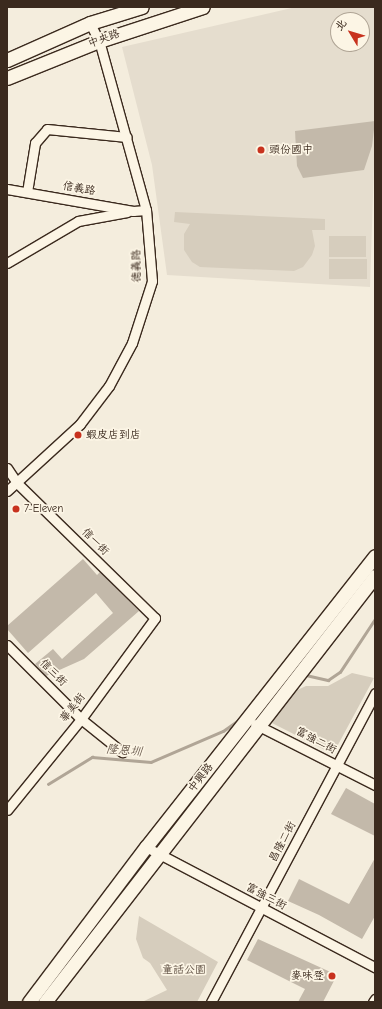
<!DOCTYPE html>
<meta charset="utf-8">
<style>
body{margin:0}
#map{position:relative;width:382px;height:1009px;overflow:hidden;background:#f4eddd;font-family:"Comic Neue","LXGW WenKai TC",sans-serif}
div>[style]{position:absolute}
.built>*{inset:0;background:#e5ddce}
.green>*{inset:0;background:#d6cdbd;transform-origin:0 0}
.stream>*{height:2.5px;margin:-1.25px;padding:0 1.25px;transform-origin:1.25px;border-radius:1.25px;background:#b0a596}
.building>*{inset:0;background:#c3b9aa}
.roads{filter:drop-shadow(1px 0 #3b2a1e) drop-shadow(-1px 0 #3b2a1e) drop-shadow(0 1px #3b2a1e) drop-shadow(0 -1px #3b2a1e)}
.street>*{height:9px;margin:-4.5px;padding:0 4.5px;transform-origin:4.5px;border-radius:4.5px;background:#fcf5e5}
.secondary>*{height:13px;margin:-6.5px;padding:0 6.5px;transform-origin:6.5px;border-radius:6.5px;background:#fcf5e5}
.dots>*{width:11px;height:11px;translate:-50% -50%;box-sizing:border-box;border:2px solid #fcf5e5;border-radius:50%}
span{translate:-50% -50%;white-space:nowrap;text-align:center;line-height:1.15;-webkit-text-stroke:3.5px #fcf5e5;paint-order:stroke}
.street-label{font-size:11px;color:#3b2a1e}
.poi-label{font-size:11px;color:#3b2a1e}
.left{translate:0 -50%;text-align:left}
.right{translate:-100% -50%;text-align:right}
.park-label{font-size:11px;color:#625346}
.water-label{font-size:12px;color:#645548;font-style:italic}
.frame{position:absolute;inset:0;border:8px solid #3b2a1e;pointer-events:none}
.north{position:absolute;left:330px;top:12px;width:40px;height:40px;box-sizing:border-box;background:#fcf5e5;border:1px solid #afa495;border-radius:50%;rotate:308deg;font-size:11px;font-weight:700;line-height:16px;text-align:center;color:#3b2a1e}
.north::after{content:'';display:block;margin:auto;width:14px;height:18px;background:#c8321e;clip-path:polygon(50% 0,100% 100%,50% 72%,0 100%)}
</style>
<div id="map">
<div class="built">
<div style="clip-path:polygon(evenodd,296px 7px,375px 7px,375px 134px,370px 287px,167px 275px,152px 165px,122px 47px,296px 7px,338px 20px,362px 20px,362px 44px,338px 44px,338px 20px)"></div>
</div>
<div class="green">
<div style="clip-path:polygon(175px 212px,325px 219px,325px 230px,312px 230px,315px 246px,312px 255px,303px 267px,294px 271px,200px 267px,192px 262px,184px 250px,184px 234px,190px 224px,174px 222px)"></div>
<div style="left:329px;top:236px;width:37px;height:21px"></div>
<div style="left:329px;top:259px;width:38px;height:20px"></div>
<div style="clip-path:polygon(352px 673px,374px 678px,333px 754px,272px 723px,293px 692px,306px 686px,328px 686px)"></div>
<div style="clip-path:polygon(139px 916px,218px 962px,197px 1002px,142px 1002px,167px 990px,150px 963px,143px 958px,136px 939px)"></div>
</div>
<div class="stream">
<div style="left:306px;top:675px;width:23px;rotate:13deg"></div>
<div style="left:328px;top:680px;width:14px;rotate:-34deg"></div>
<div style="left:340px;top:672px;width:64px;rotate:-56.6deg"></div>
<div style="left:48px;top:784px;width:52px;rotate:-31.5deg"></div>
<div style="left:92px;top:757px;width:59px;rotate:4.8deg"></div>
<div style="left:151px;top:762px;width:78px;rotate:-23.3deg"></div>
<div style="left:223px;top:731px;width:19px;rotate:-35deg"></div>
</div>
<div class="building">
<div style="clip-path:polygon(375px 121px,372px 146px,364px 170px,303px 178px,297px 166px,295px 131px)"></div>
<div style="clip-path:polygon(83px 559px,97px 575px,100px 572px,139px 611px,84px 659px,46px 676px,35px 664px,53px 649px,62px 659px,113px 613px,96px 593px,28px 653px,7px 629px,7px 626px)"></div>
<div style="clip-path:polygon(346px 788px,375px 804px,375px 836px,331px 814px)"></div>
<div style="clip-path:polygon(375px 858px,375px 916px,362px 939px,319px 915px,288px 901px,299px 879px,349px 904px)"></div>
<div style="clip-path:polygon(258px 939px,337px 975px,323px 1002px,298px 1002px,305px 989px,247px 960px)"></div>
</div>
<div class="roads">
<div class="street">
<div style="left:7px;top:189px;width:128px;rotate:9.9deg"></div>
<div style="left:133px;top:211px;width:13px;rotate:-4deg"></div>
<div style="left:27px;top:192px;width:50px;rotate:-80.7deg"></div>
<div style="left:35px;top:143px;width:18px;rotate:-49deg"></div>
<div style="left:47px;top:129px;width:80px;rotate:5.7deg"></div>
<div style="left:7px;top:263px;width:82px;rotate:-30.6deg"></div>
<div style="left:78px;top:221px;width:50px;rotate:-10.4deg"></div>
<div style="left:7px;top:468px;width:18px;rotate:56deg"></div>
<div style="left:17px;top:483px;width:193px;rotate:44.4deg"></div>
<div style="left:155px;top:618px;width:125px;rotate:126.2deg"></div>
<div style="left:81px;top:719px;width:117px;rotate:129.1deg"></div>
<div style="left:7px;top:491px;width:99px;rotate:-42.5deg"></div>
<div style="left:80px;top:424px;width:48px;rotate:-52.7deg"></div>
<div style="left:109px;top:386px;width:49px;rotate:-61.9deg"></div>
<div style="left:132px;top:343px;width:65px;rotate:-72.1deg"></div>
<div style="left:152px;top:281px;width:71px;rotate:-94.8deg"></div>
<div style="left:146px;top:210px;width:175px;rotate:-105.5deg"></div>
<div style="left:99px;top:41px;width:20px;rotate:-117deg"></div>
<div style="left:7px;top:645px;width:105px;rotate:45deg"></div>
<div style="left:81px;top:719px;width:53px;rotate:38.8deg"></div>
<div style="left:255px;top:724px;width:135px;rotate:26.9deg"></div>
<div style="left:146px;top:847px;width:259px;rotate:27.7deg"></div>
<div style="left:211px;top:1002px;width:350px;rotate:-62deg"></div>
<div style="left:373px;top:1002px;width:4px;rotate:-56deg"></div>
</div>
<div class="secondary">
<div style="left:7px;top:60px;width:91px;rotate:-24deg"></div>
<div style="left:90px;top:23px;width:54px;rotate:-17.1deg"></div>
<div style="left:7px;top:78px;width:99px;rotate:-21.9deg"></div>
<div style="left:99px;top:41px;width:109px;rotate:-18.1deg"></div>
<div style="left:29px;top:1002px;width:194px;rotate:-53deg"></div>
<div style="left:146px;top:847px;width:370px;rotate:-51.8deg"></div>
<div style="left:45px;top:1002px;width:539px;rotate:-52.24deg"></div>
</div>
</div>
<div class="dots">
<div style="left:261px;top:150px;background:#c8321e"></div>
<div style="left:78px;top:435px;background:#c8321e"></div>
<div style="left:16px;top:509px;background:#c8321e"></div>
<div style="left:332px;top:976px;background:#c8321e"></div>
</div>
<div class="street-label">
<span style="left:104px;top:39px;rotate:-20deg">中央路</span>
<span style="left:79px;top:189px;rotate:10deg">信義路</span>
<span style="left:137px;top:266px;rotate:-91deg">德義路</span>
<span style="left:95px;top:542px;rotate:45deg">信一街</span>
<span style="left:53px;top:673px;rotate:45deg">信三街</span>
<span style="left:73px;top:708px;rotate:-52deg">華美街</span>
<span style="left:316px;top:741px;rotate:28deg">富強二街</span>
<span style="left:201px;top:778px;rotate:-52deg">中興路</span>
<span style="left:283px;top:842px;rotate:-62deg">昌隆二街</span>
<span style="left:266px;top:897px;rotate:28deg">富強三街</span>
</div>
<div class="poi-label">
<span class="left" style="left:269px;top:150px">頭份國中</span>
<span class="left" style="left:86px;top:435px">蝦皮店到店</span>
<span class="left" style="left:24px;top:509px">7-Eleven</span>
<span class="right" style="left:324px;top:976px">麥味登</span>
</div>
<div class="park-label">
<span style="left:184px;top:970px">童話公園</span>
</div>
<div class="water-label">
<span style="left:124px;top:751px;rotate:5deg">隆恩圳</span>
</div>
<div class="frame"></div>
<div class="north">北</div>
</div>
